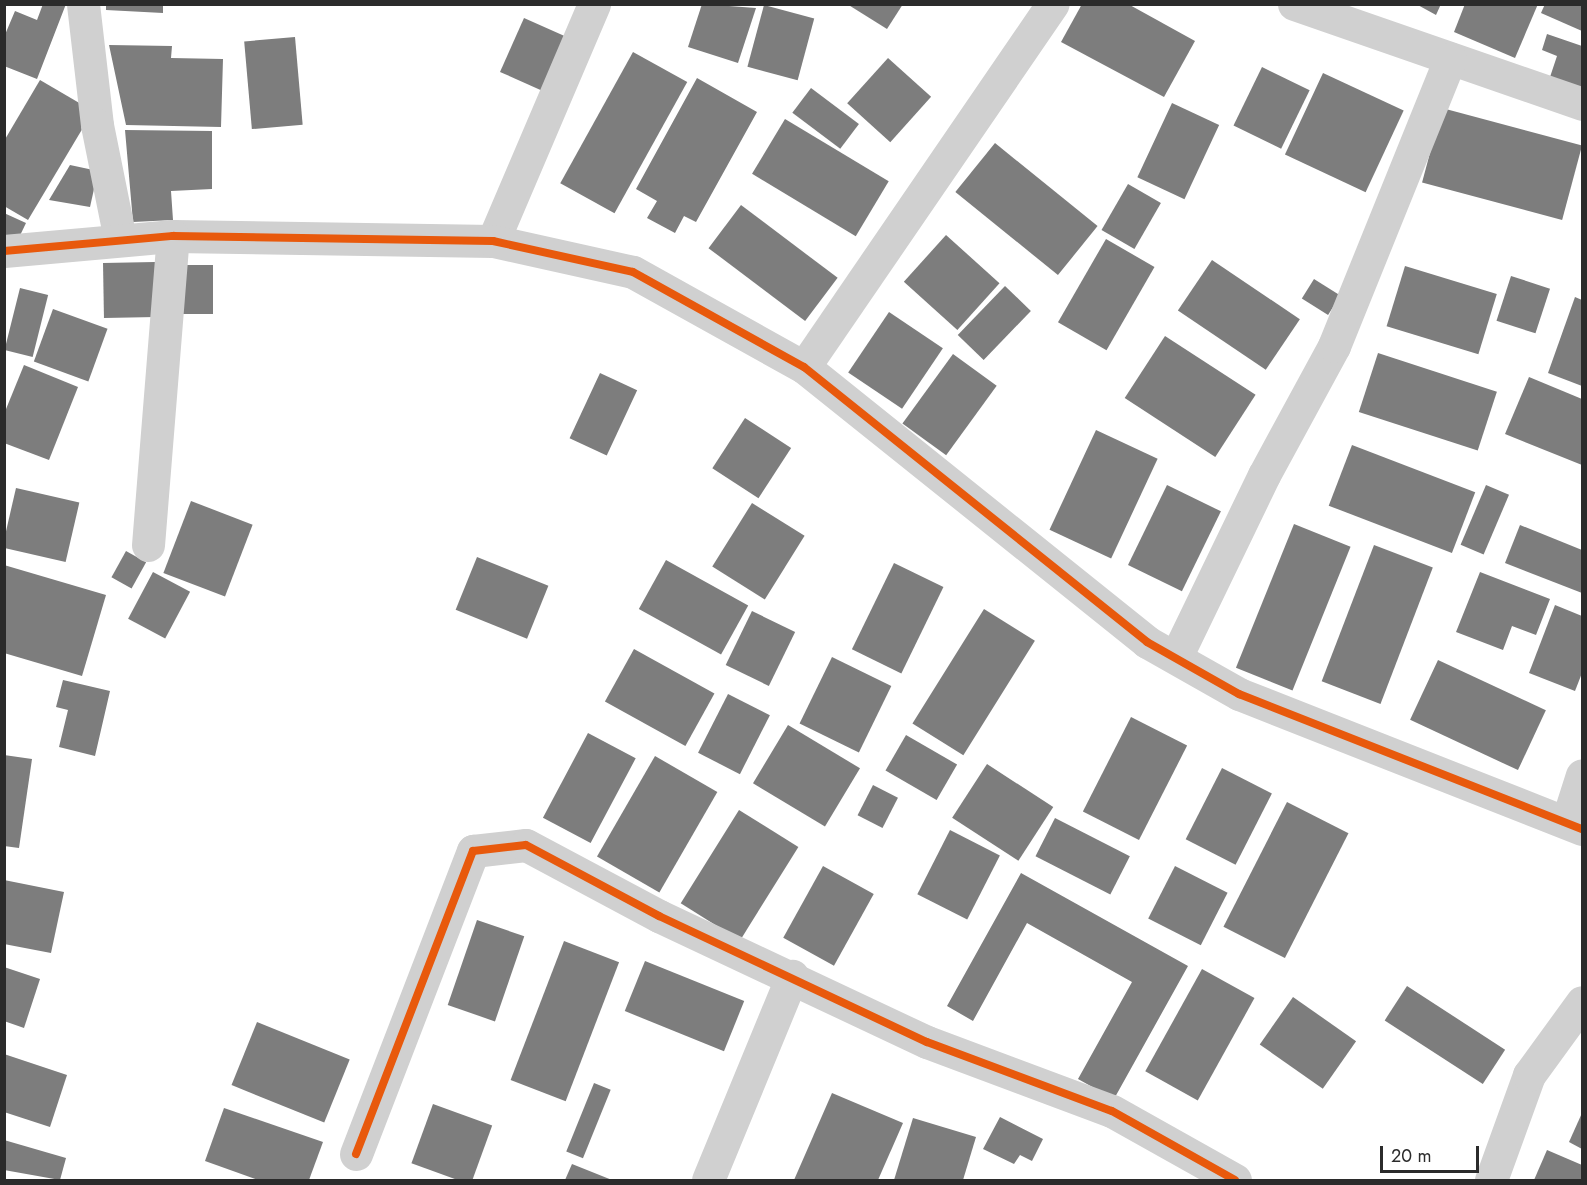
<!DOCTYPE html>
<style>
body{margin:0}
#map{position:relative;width:1587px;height:1185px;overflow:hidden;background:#fff;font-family:Jost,sans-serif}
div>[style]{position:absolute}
.building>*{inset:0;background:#7d7d7d;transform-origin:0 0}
.street>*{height:33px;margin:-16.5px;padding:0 16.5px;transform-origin:16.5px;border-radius:16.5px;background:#d0d0d0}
.cycleway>*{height:8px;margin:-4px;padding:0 4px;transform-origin:4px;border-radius:4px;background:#e8590c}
span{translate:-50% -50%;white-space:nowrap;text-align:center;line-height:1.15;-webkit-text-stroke:6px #fff;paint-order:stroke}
.frame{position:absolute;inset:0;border:6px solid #2b2b2b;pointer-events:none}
.scale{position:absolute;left:1380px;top:1146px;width:99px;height:27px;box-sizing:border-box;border:3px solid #2b2b2b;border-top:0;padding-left:8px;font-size:18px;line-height:21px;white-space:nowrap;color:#2b2b2b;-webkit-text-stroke:4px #fff;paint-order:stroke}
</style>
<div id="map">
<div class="building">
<div style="clip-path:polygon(43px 4px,66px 4px,37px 79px,4px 66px,4px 37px,15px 11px,37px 20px)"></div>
<div style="clip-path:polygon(106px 4px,163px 4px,163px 13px,106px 10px)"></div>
<div style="clip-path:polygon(702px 4px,756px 8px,738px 63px,688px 47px)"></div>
<div style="clip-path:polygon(847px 4px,903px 4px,887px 29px)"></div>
<div style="clip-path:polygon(1082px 4px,1128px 4px,1195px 41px,1164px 97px,1061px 42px)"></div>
<div style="clip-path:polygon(1416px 4px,1441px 4px,1436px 15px)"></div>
<div style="clip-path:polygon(1465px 4px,1538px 4px,1515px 58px,1454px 32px)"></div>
<div style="clip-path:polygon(1545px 4px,1582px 4px,1582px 31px,1541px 13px)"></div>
<div style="left:764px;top:5px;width:52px;height:64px;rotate:15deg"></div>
<div style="left:524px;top:18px;width:48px;height:59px;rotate:24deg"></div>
<div style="clip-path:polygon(1547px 34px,1582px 46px,1582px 93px,1549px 80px,1557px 56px,1542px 50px)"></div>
<div style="left:295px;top:37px;width:88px;height:51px;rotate:85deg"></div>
<div style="clip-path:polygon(109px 45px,172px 46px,171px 58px,223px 59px,221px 127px,126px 125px)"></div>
<div style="left:633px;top:52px;width:62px;height:150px;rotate:29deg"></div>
<div style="left:888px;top:58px;width:58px;height:61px;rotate:42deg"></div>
<div style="left:1262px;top:67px;width:53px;height:65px;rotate:26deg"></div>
<div style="left:1323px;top:73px;width:89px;height:90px;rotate:25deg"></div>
<div style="clip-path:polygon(697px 78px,757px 112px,696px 222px,684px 216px,675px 233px,647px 218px,657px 201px,636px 189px)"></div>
<div style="clip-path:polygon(40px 80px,93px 111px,28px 220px,4px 206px,4px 141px)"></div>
<div style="left:811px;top:88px;width:60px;height:31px;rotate:37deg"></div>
<div style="left:1172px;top:103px;width:52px;height:82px;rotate:25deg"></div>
<div style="left:1442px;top:108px;width:145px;height:77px;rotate:15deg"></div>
<div style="left:785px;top:119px;width:121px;height:64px;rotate:31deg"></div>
<div style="clip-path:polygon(125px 130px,212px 131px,212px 189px,171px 191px,173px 220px,133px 222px)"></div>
<div style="left:995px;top:143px;width:132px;height:63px;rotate:39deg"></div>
<div style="clip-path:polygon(70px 165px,98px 171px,90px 207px,49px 200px)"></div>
<div style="left:1128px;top:184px;width:38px;height:53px;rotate:30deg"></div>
<div style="left:741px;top:205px;width:121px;height:54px;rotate:37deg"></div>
<div style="clip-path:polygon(4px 213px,26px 223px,15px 246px,4px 241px)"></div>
<div style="left:946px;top:235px;width:72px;height:63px;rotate:42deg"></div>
<div style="left:1106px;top:239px;width:56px;height:96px;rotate:30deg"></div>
<div style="left:1212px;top:260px;width:106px;height:61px;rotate:34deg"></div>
<div style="left:155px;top:262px;width:55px;height:52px;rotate:89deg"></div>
<div style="left:174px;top:265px;width:39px;height:49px"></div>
<div style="left:1405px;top:266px;width:96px;height:63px;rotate:17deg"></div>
<div style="left:1511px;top:276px;width:41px;height:47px;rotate:18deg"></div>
<div style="left:1314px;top:279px;width:31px;height:23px;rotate:32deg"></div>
<div style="left:1005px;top:286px;width:36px;height:68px;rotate:44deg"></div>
<div style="left:20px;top:288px;width:29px;height:64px;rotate:14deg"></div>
<div style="clip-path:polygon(1575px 297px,1582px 300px,1582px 386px,1548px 373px)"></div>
<div style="left:53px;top:309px;width:58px;height:56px;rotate:20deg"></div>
<div style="left:889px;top:312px;width:65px;height:73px;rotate:34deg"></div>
<div style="left:1165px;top:336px;width:108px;height:74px;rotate:33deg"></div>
<div style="left:1378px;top:353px;width:125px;height:62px;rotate:18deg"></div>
<div style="left:953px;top:354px;width:54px;height:86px;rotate:36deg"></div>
<div style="clip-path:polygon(24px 365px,78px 387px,49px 460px,4px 443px,4px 414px)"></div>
<div style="left:600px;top:373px;width:41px;height:72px;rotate:25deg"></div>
<div style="clip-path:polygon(1529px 377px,1582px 399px,1582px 465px,1505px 434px)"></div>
<div style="left:745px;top:418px;width:55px;height:60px;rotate:33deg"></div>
<div style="left:1096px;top:430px;width:68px;height:110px;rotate:25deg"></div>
<div style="left:1352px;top:445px;width:132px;height:65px;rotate:21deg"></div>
<div style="left:1167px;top:485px;width:60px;height:89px;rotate:26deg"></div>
<div style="left:1486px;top:485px;width:25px;height:65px;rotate:23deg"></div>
<div style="left:16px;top:488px;width:65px;height:61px;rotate:13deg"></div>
<div style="left:191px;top:501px;width:66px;height:77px;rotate:21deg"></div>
<div style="left:752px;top:503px;width:62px;height:75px;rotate:32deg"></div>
<div style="left:1294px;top:524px;width:61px;height:155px;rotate:22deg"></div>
<div style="clip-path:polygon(1520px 525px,1582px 550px,1582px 593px,1505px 563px)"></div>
<div style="left:1374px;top:545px;width:63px;height:146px;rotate:21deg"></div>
<div style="left:126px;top:551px;width:23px;height:30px;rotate:29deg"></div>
<div style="left:477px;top:557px;width:77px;height:57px;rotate:22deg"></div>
<div style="left:666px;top:560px;width:94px;height:56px;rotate:29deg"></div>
<div style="left:894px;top:563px;width:55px;height:96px;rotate:26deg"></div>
<div style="clip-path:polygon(4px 565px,106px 595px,82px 676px,4px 653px)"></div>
<div style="left:153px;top:572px;width:42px;height:53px;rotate:28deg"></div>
<div style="clip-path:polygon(1480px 572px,1550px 599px,1536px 635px,1512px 626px,1503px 650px,1456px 632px)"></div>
<div style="clip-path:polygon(1555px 605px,1582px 616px,1582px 673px,1575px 691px,1529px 673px)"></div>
<div style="left:984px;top:609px;width:60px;height:135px;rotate:32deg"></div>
<div style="left:752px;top:611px;width:48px;height:60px;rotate:26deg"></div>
<div style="left:634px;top:649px;width:92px;height:60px;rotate:29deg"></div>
<div style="left:832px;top:657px;width:66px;height:74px;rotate:26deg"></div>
<div style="left:1438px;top:660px;width:119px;height:66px;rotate:25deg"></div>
<div style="clip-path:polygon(63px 680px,110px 691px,95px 756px,59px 747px,68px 710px,56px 707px)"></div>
<div style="left:728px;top:694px;width:47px;height:66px;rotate:27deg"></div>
<div style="left:1131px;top:717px;width:63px;height:106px;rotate:27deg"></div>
<div style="left:788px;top:725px;width:84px;height:68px;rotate:31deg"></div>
<div style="left:588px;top:733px;width:54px;height:96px;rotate:28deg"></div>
<div style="left:906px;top:735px;width:59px;height:41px;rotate:30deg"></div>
<div style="clip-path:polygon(4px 755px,32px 759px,19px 848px,4px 846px)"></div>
<div style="left:655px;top:756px;width:72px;height:116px;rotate:30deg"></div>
<div style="left:987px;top:764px;width:79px;height:64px;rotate:33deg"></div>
<div style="left:1222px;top:768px;width:56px;height:80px;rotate:27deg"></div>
<div style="left:873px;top:785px;width:28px;height:34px;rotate:27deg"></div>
<div style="left:1287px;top:802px;width:69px;height:140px;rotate:27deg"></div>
<div style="left:739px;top:810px;width:70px;height:110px;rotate:32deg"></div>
<div style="left:1055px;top:818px;width:84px;height:43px;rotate:27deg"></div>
<div style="left:950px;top:830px;width:56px;height:72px;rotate:27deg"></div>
<div style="left:823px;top:866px;width:58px;height:82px;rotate:29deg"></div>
<div style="left:1175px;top:866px;width:59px;height:59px;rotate:27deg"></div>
<div style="clip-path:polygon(1021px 873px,1188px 966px,1114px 1099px,1078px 1079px,1132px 982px,1027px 923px,973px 1021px,947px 1006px)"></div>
<div style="clip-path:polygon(4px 880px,64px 892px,51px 953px,4px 944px)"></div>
<div style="left:477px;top:920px;width:50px;height:90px;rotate:19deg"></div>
<div style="left:564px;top:941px;width:59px;height:149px;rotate:21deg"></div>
<div style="left:645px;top:961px;width:107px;height:54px;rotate:22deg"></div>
<div style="clip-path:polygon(4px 967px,40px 979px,24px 1028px,4px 1021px)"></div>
<div style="left:1202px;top:969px;width:60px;height:117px;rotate:29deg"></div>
<div style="left:1407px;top:986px;width:117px;height:41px;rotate:33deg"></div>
<div style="left:1293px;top:997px;width:77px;height:58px;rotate:35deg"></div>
<div style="left:257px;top:1022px;width:100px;height:68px;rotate:22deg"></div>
<div style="clip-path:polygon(4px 1054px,67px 1075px,50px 1127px,4px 1112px)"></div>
<div style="left:594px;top:1083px;width:18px;height:74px;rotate:22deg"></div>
<div style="clip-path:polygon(832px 1093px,903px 1123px,878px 1180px,794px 1180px)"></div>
<div style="left:433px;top:1104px;width:63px;height:63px;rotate:20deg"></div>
<div style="clip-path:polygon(224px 1108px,323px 1142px,309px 1180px,258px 1180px,205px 1161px)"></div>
<div style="clip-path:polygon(1582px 1113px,1582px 1149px,1569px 1142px)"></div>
<div style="clip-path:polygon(1000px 1117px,1043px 1139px,1032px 1161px,1020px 1155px,1014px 1164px,983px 1149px)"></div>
<div style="clip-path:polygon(913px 1118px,976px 1137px,963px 1180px,894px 1180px)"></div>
<div style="clip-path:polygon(4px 1140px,66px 1158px,60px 1180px,4px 1170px)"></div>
<div style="clip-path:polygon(1547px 1150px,1582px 1165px,1582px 1180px,1534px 1180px)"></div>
<div style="clip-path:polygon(572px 1164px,612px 1180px,565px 1180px)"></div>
</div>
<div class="street">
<div style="left:83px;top:4px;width:122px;rotate:83.4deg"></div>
<div style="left:97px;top:125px;width:116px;rotate:78.6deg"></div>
<div style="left:1294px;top:4px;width:305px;rotate:19.1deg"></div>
<div style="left:493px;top:241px;width:258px;rotate:-66.9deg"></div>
<div style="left:4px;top:251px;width:170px;rotate:-5.1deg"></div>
<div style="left:173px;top:236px;width:320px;rotate:0.9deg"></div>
<div style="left:493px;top:241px;width:143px;rotate:12.5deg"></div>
<div style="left:633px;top:272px;width:196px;rotate:29.1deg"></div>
<div style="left:804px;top:367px;width:440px;rotate:38.7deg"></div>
<div style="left:1147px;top:642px;width:106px;rotate:29.5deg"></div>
<div style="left:1239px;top:694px;width:369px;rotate:21.5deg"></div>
<div style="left:804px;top:367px;width:440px;rotate:-55.6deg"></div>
<div style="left:148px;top:545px;width:310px;rotate:-85.4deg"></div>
<div style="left:1176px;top:657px;width:202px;rotate:-64.2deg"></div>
<div style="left:1264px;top:475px;width:147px;rotate:-61.5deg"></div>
<div style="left:1334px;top:346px;width:310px;rotate:-68deg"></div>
<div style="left:1567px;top:822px;width:49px;rotate:-72.3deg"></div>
<div style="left:356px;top:1154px;width:325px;rotate:-68.9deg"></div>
<div style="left:473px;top:851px;width:53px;rotate:-6.5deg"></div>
<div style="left:526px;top:845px;width:151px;rotate:28.1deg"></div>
<div style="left:659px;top:916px;width:296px;rotate:25.2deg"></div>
<div style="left:927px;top:1042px;width:197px;rotate:20.5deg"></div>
<div style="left:1112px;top:1111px;width:141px;rotate:29.3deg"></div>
<div style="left:708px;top:1180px;width:221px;rotate:-67.6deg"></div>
<div style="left:1491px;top:1180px;width:112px;rotate:-70.1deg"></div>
<div style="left:1529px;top:1075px;width:90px;rotate:-54deg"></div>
</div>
<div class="cycleway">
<div style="left:4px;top:251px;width:170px;rotate:-5.1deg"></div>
<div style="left:173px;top:236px;width:320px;rotate:0.9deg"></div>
<div style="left:493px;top:241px;width:143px;rotate:12.5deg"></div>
<div style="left:633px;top:272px;width:196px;rotate:29.1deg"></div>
<div style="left:804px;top:367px;width:440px;rotate:38.7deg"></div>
<div style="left:1147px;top:642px;width:106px;rotate:29.5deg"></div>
<div style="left:1239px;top:694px;width:369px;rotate:21.5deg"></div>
<div style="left:356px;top:1154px;width:325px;rotate:-68.9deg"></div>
<div style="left:473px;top:851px;width:53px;rotate:-6.5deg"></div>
<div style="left:526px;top:845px;width:151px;rotate:28.1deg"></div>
<div style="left:659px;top:916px;width:296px;rotate:25.2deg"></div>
<div style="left:927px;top:1042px;width:197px;rotate:20.5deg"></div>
<div style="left:1112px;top:1111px;width:141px;rotate:29.3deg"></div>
</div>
<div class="frame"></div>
<div class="scale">20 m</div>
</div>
